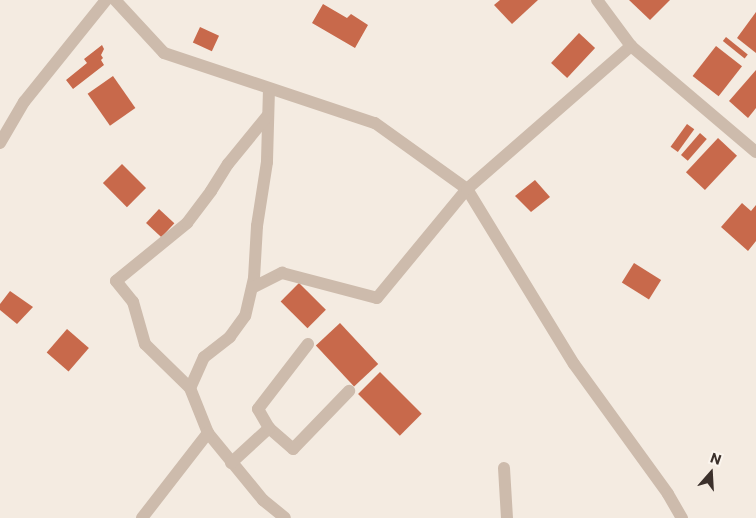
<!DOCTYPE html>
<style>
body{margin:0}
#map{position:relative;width:756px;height:518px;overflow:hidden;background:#f4ebe1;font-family:Commissioner,sans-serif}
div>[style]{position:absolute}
.building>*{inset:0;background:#c8694b;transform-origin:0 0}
.minor>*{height:12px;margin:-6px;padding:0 6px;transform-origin:6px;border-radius:6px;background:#cdbbac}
span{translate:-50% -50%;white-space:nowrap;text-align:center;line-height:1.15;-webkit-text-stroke:4px #fbf5ee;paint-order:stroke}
.north{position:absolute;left:686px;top:448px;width:50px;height:50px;-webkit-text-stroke:4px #fbf5ee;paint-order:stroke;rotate:19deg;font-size:14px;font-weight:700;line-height:20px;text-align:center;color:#3b302b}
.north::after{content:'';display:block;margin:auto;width:18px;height:22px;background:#3b302b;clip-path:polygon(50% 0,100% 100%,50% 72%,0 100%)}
</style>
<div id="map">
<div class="building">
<div style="clip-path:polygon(500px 0,538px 0,512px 24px,494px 5px)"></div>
<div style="clip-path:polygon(629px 0,670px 0,650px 20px)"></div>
<div style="clip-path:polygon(323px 4px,347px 18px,351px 14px,368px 25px,355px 48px,312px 23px)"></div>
<div style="clip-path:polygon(756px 12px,756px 53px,737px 38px)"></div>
<div style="left:200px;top:27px;width:21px;height:17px;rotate:25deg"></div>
<div style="left:579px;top:33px;width:22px;height:41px;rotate:43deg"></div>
<div style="left:726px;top:37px;width:28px;height:5px;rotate:39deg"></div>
<div style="clip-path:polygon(102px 45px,104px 49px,101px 55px,103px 58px,101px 60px,104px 65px,73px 89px,66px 80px,87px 63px,84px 59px)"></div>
<div style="left:716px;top:46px;width:33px;height:38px;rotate:38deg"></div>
<div style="clip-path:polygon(756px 70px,756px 108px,748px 118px,729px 101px)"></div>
<div style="left:113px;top:76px;width:39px;height:31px;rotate:55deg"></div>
<div style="left:687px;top:124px;width:9px;height:28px;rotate:36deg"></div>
<div style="left:700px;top:133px;width:9px;height:29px;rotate:41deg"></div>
<div style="left:718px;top:138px;width:26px;height:47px;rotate:43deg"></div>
<div style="left:122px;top:164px;width:34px;height:27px;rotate:45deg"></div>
<div style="clip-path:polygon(535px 180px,550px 197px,531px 212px,515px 196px)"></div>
<div style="clip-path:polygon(742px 203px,751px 211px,756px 205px,756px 241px,748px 251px,721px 227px)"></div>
<div style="left:159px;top:209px;width:21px;height:19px;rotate:43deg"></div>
<div style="left:634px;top:263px;width:32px;height:23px;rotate:32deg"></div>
<div style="left:299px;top:283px;width:38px;height:26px;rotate:45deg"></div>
<div style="clip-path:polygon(10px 291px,33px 307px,17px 324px,0 310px,0 304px)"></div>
<div style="left:340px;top:323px;width:56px;height:33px;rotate:47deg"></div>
<div style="left:67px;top:329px;width:29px;height:31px;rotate:41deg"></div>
<div style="left:380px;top:372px;width:59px;height:31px;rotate:45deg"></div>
</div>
<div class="minor">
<div style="left:115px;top:0;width:72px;rotate:47.2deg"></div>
<div style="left:164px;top:53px;width:222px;rotate:18.4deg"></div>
<div style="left:375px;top:123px;width:113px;rotate:35.7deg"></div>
<div style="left:467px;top:189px;width:205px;rotate:58.6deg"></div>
<div style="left:574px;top:364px;width:160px;rotate:54.1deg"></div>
<div style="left:668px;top:494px;width:28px;rotate:60deg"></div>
<div style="left:597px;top:0;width:57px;rotate:53.5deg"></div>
<div style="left:631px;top:46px;width:164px;rotate:40.3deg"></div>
<div style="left:269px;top:89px;width:73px;rotate:91.6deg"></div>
<div style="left:267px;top:162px;width:65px;rotate:98.9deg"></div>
<div style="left:257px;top:226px;width:52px;rotate:93.3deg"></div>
<div style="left:254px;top:278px;width:39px;rotate:103deg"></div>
<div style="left:245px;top:316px;width:26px;rotate:126deg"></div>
<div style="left:230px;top:337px;width:33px;rotate:142deg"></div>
<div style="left:204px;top:357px;width:34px;rotate:114deg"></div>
<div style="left:190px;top:388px;width:48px;rotate:68.2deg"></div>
<div style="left:208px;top:433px;width:87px;rotate:50.6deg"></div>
<div style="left:263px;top:500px;width:28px;rotate:39deg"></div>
<div style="left:0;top:143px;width:48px;rotate:-59.7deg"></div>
<div style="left:24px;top:102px;width:131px;rotate:-51.2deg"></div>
<div style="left:252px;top:288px;width:34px;rotate:-27deg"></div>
<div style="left:282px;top:273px;width:98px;rotate:14.7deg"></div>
<div style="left:377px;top:298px;width:141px;rotate:-50.5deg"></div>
<div style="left:467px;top:189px;width:218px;rotate:-41.1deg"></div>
<div style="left:190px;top:388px;width:63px;rotate:-135.6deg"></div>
<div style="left:145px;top:344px;width:44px;rotate:-105.9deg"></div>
<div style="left:133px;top:302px;width:27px;rotate:-129deg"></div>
<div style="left:116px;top:281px;width:92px;rotate:-39.2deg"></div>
<div style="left:187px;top:223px;width:40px;rotate:-53deg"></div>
<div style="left:211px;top:191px;width:32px;rotate:-58deg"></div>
<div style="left:228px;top:164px;width:63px;rotate:-50.8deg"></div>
<div style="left:269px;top:428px;width:32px;rotate:41deg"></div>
<div style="left:293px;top:449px;width:81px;rotate:-46deg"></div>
<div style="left:231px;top:463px;width:52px;rotate:-42.6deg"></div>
<div style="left:269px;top:428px;width:22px;rotate:-120deg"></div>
<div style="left:258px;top:409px;width:82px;rotate:-52.4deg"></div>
<div style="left:504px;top:468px;width:50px;rotate:86.6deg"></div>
<div style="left:142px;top:518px;width:108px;rotate:-52.2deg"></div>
</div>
<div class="north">N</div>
</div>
